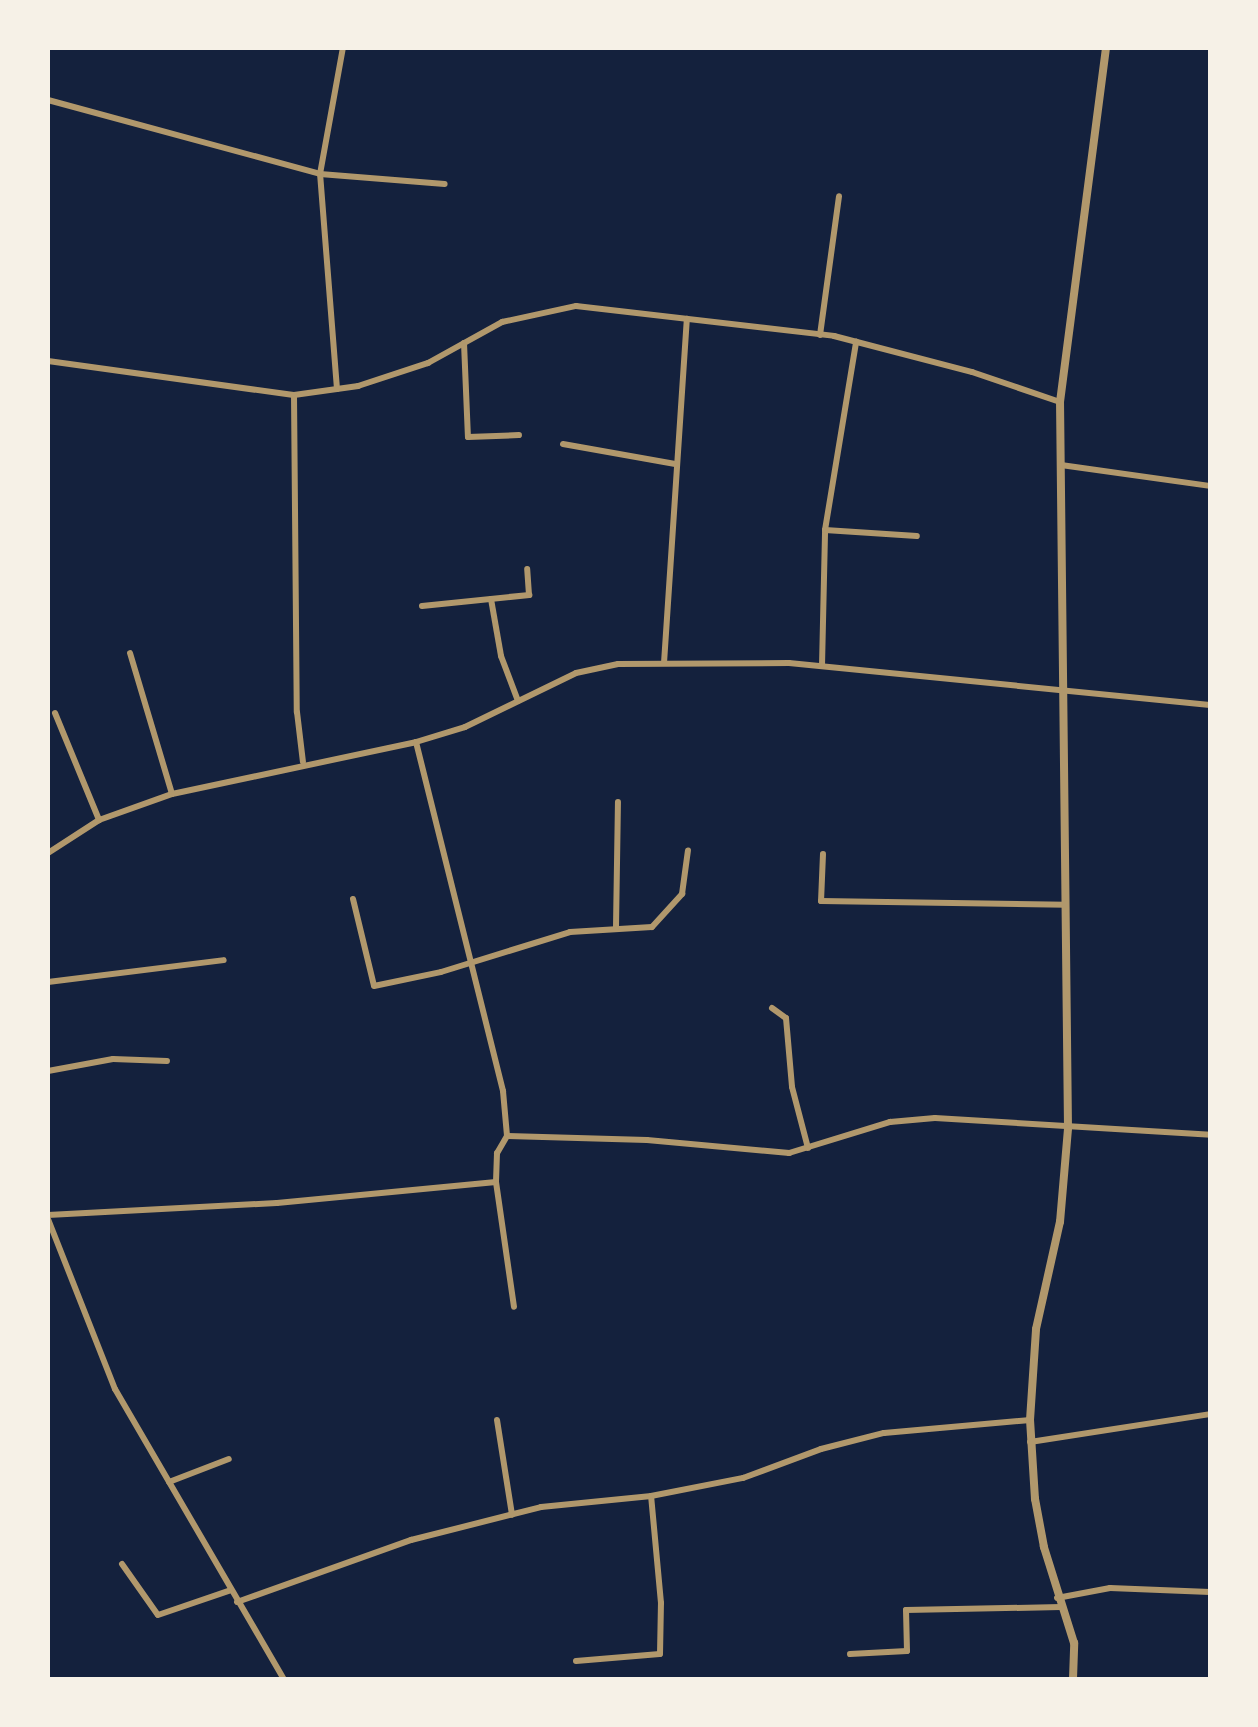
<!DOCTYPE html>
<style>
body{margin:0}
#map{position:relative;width:1258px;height:1727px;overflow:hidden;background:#14213d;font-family:"Roboto Condensed",sans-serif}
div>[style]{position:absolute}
.service>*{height:6px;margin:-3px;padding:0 3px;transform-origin:3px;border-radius:3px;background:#b1986c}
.minor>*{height:8px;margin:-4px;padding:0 4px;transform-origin:4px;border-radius:4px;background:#b1986c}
span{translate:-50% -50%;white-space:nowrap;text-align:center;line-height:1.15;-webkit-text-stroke:6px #f6f1e7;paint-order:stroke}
.frame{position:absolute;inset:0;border:50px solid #f6f1e7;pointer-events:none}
</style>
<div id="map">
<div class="service">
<div style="left:48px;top:100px;width:282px;rotate:15.2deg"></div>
<div style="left:320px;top:174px;width:125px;rotate:4.6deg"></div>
<div style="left:820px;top:335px;width:140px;rotate:-82.2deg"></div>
<div style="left:464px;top:343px;width:94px;rotate:87.6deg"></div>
<div style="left:468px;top:437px;width:51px;rotate:-2.2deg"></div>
<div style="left:48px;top:361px;width:248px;rotate:7.9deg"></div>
<div style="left:294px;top:395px;width:65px;rotate:-8deg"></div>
<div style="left:358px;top:386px;width:74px;rotate:-18.2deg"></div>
<div style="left:428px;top:363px;width:85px;rotate:-29deg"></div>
<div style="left:502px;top:322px;width:76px;rotate:-12.2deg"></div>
<div style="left:576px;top:306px;width:260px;rotate:6.6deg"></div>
<div style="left:834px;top:336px;width:143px;rotate:14.6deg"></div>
<div style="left:972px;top:372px;width:93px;rotate:18.8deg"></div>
<div style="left:337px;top:389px;width:216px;rotate:-94.5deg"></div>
<div style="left:320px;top:174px;width:128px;rotate:-79.7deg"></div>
<div style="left:294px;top:395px;width:317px;rotate:89.5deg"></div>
<div style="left:297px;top:712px;width:50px;rotate:83.2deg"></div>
<div style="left:563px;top:444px;width:114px;rotate:10.1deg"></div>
<div style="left:1061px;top:465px;width:150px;rotate:8deg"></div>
<div style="left:825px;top:530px;width:92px;rotate:3.7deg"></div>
<div style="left:491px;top:599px;width:58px;rotate:80deg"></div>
<div style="left:501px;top:656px;width:48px;rotate:69.3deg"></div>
<div style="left:422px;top:606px;width:108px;rotate:-5.9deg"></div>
<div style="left:529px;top:595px;width:26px;rotate:-94deg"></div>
<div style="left:130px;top:653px;width:147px;rotate:73.4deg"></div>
<div style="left:664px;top:663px;width:345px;rotate:-86.2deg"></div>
<div style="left:822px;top:666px;width:136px;rotate:-88.7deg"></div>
<div style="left:825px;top:530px;width:191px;rotate:-80.6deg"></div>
<div style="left:55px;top:713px;width:116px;rotate:67.6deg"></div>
<div style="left:416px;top:742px;width:360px;rotate:76deg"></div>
<div style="left:503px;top:1091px;width:45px;rotate:84.9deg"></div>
<div style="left:507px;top:1136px;width:20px;rotate:120deg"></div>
<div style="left:497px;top:1153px;width:29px;rotate:92deg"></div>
<div style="left:496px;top:1182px;width:126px;rotate:81.8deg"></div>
<div style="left:48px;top:853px;width:61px;rotate:-32.9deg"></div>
<div style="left:99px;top:820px;width:77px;rotate:-19.6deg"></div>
<div style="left:172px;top:794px;width:249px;rotate:-12deg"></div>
<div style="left:416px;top:742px;width:51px;rotate:-17deg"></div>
<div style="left:465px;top:727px;width:123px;rotate:-25.9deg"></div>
<div style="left:576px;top:673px;width:43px;rotate:-12.1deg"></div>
<div style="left:618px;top:664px;width:171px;rotate:-0.3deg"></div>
<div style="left:789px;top:663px;width:423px;rotate:5.7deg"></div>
<div style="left:823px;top:854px;width:47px;rotate:92.4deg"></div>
<div style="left:821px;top:901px;width:245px;rotate:0.9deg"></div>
<div style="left:353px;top:899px;width:89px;rotate:76.4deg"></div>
<div style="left:374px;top:986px;width:68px;rotate:-11.8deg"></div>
<div style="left:441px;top:972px;width:135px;rotate:-17.2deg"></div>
<div style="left:570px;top:932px;width:82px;rotate:-3.5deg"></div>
<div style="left:652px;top:927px;width:45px;rotate:-47.7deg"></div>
<div style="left:682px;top:894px;width:44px;rotate:-82.2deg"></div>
<div style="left:616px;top:927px;width:125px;rotate:-89.1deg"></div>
<div style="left:48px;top:982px;width:177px;rotate:-7.1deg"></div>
<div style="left:772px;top:1008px;width:17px;rotate:36deg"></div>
<div style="left:786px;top:1018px;width:69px;rotate:85deg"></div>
<div style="left:792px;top:1087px;width:63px;rotate:75.3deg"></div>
<div style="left:48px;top:1071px;width:66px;rotate:-10.5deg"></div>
<div style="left:113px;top:1059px;width:54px;rotate:2.1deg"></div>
<div style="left:507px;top:1136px;width:140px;rotate:1.6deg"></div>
<div style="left:647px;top:1140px;width:143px;rotate:5.2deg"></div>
<div style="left:789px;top:1153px;width:106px;rotate:-17.1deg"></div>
<div style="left:890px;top:1122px;width:45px;rotate:-5.1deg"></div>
<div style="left:935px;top:1118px;width:276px;rotate:3.5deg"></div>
<div style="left:48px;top:1215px;width:229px;rotate:-3deg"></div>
<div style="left:277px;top:1203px;width:220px;rotate:-5.5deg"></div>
<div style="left:48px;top:1219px;width:183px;rotate:68.5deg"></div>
<div style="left:115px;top:1389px;width:336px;rotate:59.8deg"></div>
<div style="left:497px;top:1420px;width:96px;rotate:81deg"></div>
<div style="left:1030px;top:1442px;width:182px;rotate:-8.8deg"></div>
<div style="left:169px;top:1482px;width:64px;rotate:-21deg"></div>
<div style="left:122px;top:1564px;width:62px;rotate:54.8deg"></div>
<div style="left:158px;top:1615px;width:77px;rotate:-18.9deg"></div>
<div style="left:1057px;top:1598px;width:54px;rotate:-10.7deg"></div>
<div style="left:1110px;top:1588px;width:100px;rotate:2.3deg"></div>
<div style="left:237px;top:1602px;width:185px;rotate:-19.6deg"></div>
<div style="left:411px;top:1540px;width:134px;rotate:-14.2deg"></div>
<div style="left:541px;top:1507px;width:111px;rotate:-5.7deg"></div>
<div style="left:651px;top:1496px;width:94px;rotate:-11.1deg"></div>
<div style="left:743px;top:1478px;width:83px;rotate:-20.4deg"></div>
<div style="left:821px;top:1449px;width:65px;rotate:-14.3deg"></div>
<div style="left:884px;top:1433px;width:147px;rotate:-5.1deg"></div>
<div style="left:850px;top:1654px;width:57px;rotate:-3deg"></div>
<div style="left:907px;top:1651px;width:41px;rotate:-91.4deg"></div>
<div style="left:906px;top:1610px;width:155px;rotate:-1.1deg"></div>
<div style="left:576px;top:1661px;width:84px;rotate:-4.8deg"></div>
<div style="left:660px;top:1654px;width:51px;rotate:-88.9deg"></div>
<div style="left:661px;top:1603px;width:107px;rotate:-95.3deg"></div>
</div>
<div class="minor">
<div style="left:1073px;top:1679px;width:36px;rotate:-88deg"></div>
<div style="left:1074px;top:1643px;width:101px;rotate:-107.4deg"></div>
<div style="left:1044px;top:1547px;width:49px;rotate:-100.6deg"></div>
<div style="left:1035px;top:1499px;width:79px;rotate:-93.6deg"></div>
<div style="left:1030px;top:1420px;width:91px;rotate:-86.2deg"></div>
<div style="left:1036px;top:1329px;width:110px;rotate:-77.4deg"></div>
<div style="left:1060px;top:1222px;width:94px;rotate:-85.1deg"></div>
<div style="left:1068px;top:1128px;width:726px;rotate:-90.63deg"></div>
<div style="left:1060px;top:402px;width:357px;rotate:-82.6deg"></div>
</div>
<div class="frame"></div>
</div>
